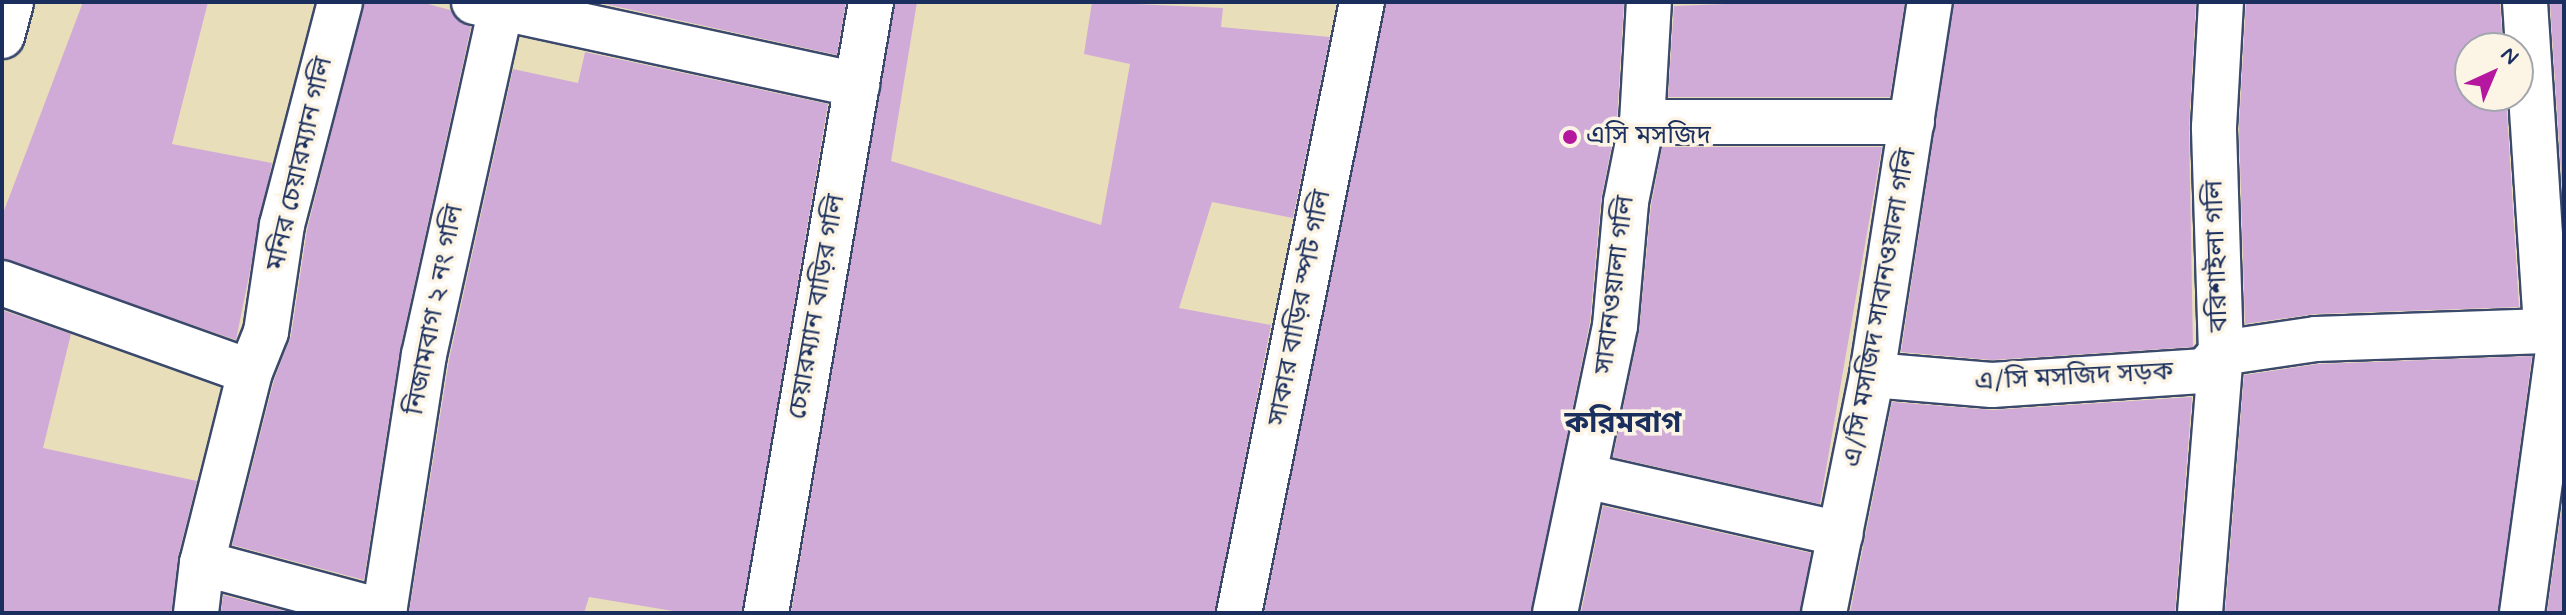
<!DOCTYPE html>
<meta charset="utf-8">
<style>
body{margin:0}
#map{position:relative;width:2566px;height:615px;overflow:hidden;background:#e9deba;font-family:Mynerve,"Noto Sans Bengali",sans-serif}
div>[style]{position:absolute}
.building>*{inset:0;background:#d1abd8}
.roads{filter:drop-shadow(2px 0 #3a496c) drop-shadow(-2px 0 #3a496c) drop-shadow(0 2px #3a496c) drop-shadow(0 -2px #3a496c)}
.street>*{height:44px;margin:-22px;padding:0 22px;transform-origin:22px;border-radius:22px;background:#fff}
.dots>*{width:22px;height:22px;translate:-50% -50%;box-sizing:border-box;border:4px solid #fcf5e5;border-radius:50%}
span{translate:-50% -50%;white-space:nowrap;text-align:center;line-height:1.15;-webkit-text-stroke:7px #fcf5e5;paint-order:stroke}
.poi-label{font-size:26px;color:#1b2f5e}
.left{translate:0 -50%;text-align:left}
.street-label{font-size:26px;color:#1b2f5e}
.quarter-label{font-size:30px;color:#1b2f5e;font-weight:700}
.frame{position:absolute;inset:0;border:4px solid #1b2f5e;pointer-events:none}
.north{position:absolute;left:2454px;top:32px;width:80px;height:80px;box-sizing:border-box;background:#fcf5e5;border:2px solid #a2a6af;border-radius:50%;rotate:44deg;font-size:22px;font-weight:700;line-height:32px;text-align:center;color:#1b2f5e}
.north::after{content:'';display:block;margin:auto;width:28px;height:36px;background:#b5179e;clip-path:polygon(50% 0,100% 100%,50% 72%,0 100%)}
</style>
<div id="map">
<div class="building">
<div style="clip-path:polygon(83px 2px,208px 2px,172px 144px,272px 163px,236px 340px,2px 259px,2px 216px)"></div>
<div style="clip-path:polygon(364px 2px,421px 2px,450px 10px,471px 27px,400px 350px,364px 580px,232px 545px,274px 380px,291px 336px,307px 230px)"></div>
<div style="clip-path:polygon(596px 2px,846px 2px,837px 55px)"></div>
<div style="clip-path:polygon(895px 2px,917px 2px,891px 161px,1101px 225px,1130px 64px,1084px 54px,1092px 2px,1223px 8px,1221px 27px,1330px 37px,1293px 218px,1212px 202px,1179px 308px,1271px 325px,1215px 613px,791px 613px)"></div>
<div style="clip-path:polygon(1386px 2px,1624px 2px,1617px 119px,1601px 200px,1590px 322px,1531px 613px,1264px 613px)"></div>
<div style="clip-path:polygon(1776px 2px,1905px 2px,1890px 97px,1668px 97px,1674px 6px)"></div>
<div style="clip-path:polygon(1954px 2px,2196px 2px,2189px 128px,2193px 347px,1992px 360px,1901px 352px)"></div>
<div style="clip-path:polygon(2246px 2px,2500px 2px,2503px 48px,2470px 48px,2470px 96px,2506px 96px,2519px 307px,2315px 314px,2245px 324px,2239px 127px)"></div>
<div style="clip-path:polygon(2550px 2px,2564px 2px,2564px 221px)"></div>
<div style="clip-path:polygon(585px 52px,828px 104px,742px 613px,685px 613px,589px 597px,584px 613px,409px 613px,449px 360px,513px 69px,578px 83px)"></div>
<div style="clip-path:polygon(1662px 147px,1882px 147px,1820px 504px,1613px 457px,1639px 331px,1651px 206px)"></div>
<div style="clip-path:polygon(2px 310px,71px 334px,43px 448px,197px 481px,178px 557px,172px 613px,2px 613px)"></div>
<div style="clip-path:polygon(2532px 356px,2498px 613px,2225px 613px,2244px 375px,2318px 364px)"></div>
<div style="clip-path:polygon(2192px 397px,2175px 613px,1850px 613px,1892px 402px,1993px 410px)"></div>
<div style="clip-path:polygon(2564px 491px,2564px 613px,2547px 613px)"></div>
<div style="clip-path:polygon(1603px 506px,1811px 553px,1800px 613px,1581px 613px)"></div>
<div style="clip-path:polygon(223px 595px,292px 613px,221px 613px)"></div>
</div>
<div class="roads">
<div class="street">
<div style="left:474px;top:2px;width:392px;rotate:12.2deg"></div>
<div style="left:2525px;top:2px;width:330px;rotate:86.3deg"></div>
<div style="left:2px;top:36px;width:35px;rotate:-75deg"></div>
<div style="left:1642px;top:122px;width:270px"></div>
<div style="left:2px;top:283px;width:263px;rotate:19.7deg"></div>
<div style="left:2221px;top:353px;width:96px;rotate:-8.4deg"></div>
<div style="left:2316px;top:339px;width:230px;rotate:-2deg"></div>
<div style="left:2546px;top:331px;width:22px;rotate:34deg"></div>
<div style="left:1872px;top:375px;width:120px;rotate:4.8deg"></div>
<div style="left:1992px;top:385px;width:213px;rotate:-3.8deg"></div>
<div style="left:2205px;top:371px;width:24px;rotate:-48deg"></div>
<div style="left:1585px;top:476px;width:262px;rotate:12.8deg"></div>
<div style="left:202px;top:563px;width:189px;rotate:15deg"></div>
<div style="left:196px;top:613px;width:50px;rotate:-83.2deg"></div>
<div style="left:202px;top:563px;width:197px;rotate:-75.9deg"></div>
<div style="left:250px;top:372px;width:43px;rotate:-68.2deg"></div>
<div style="left:266px;top:332px;width:108px;rotate:-81.5deg"></div>
<div style="left:282px;top:225px;width:230px;rotate:-75.4deg"></div>
<div style="left:384px;top:613px;width:261px;rotate:-81.2deg"></div>
<div style="left:424px;top:355px;width:354px;rotate:-77.5deg"></div>
<div style="left:766px;top:613px;width:620px;rotate:-80.25deg"></div>
<div style="left:1239px;top:613px;width:623px;rotate:-78.62deg"></div>
<div style="left:1555px;top:613px;width:293px;rotate:-78.2deg"></div>
<div style="left:1615px;top:326px;width:124px;rotate:-84.9deg"></div>
<div style="left:1626px;top:202px;width:82px;rotate:-78.7deg"></div>
<div style="left:1642px;top:122px;width:120px;rotate:-86.7deg"></div>
<div style="left:1824px;top:613px;width:243px;rotate:-78.6deg"></div>
<div style="left:1872px;top:375px;width:377px;rotate:-81.2deg"></div>
<div style="left:2200px;top:613px;width:261px;rotate:-85.4deg"></div>
<div style="left:2221px;top:353px;width:226px;rotate:-91.8deg"></div>
<div style="left:2214px;top:127px;width:125px;rotate:-86.8deg"></div>
<div style="left:2522px;top:613px;width:273px;rotate:-82.2deg"></div>
</div>
</div>
<div class="dots">
<div style="left:1570px;top:137px;background:#b5179e"></div>
</div>
<div class="poi-label">
<span class="left" style="left:1586px;top:137px">এসি মসজিদ</span>
</div>
<div class="street-label">
<span style="left:301px;top:164px;rotate:-77deg">মনির চেয়ারম্যান গলি</span>
<span style="left:2218px;top:256px;rotate:-92deg">বরিশাইলা গলি</span>
<span style="left:1616px;top:285px;rotate:-83deg">সাবানওয়ালা গলি</span>
<span style="left:818px;top:307px;rotate:-80deg">চেয়ারম্যান বাড়ির গলি</span>
<span style="left:1301px;top:308px;rotate:-79deg">সাকার বাড়ির স্পট গলি</span>
<span style="left:1881px;top:308px;rotate:-80deg">এ/সি মসজিদ সাবানওয়ালা গলি</span>
<span style="left:436px;top:310px;rotate:-79deg">নিজামবাগ ২ নং গলি</span>
<span style="left:2074px;top:378px;rotate:-3deg">এ/সি মসজিদ সড়ক</span>
</div>
<div class="quarter-label">
<span style="left:1623px;top:424px">করিমবাগ</span>
</div>
<div class="frame"></div>
<div class="north">N</div>
</div>
